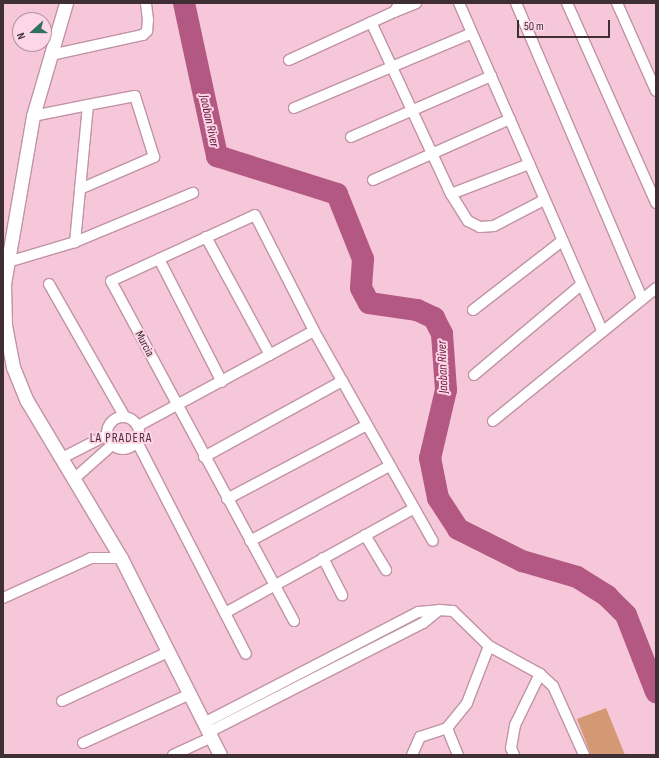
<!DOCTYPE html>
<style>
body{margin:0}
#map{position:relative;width:659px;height:758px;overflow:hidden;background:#f6c6d9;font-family:"Sofia Sans Condensed",sans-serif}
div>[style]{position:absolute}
.green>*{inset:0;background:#d39975}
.river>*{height:22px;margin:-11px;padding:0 11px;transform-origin:11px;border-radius:11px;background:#b35882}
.roads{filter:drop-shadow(1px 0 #c093a5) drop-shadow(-1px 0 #c093a5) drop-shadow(0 1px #c093a5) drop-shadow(0 -1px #c093a5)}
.street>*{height:10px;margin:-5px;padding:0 5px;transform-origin:5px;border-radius:5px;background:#fff}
.street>.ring{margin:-5px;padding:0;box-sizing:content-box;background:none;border:10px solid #fff;border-radius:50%}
.secondary>*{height:13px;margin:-6.5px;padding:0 6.5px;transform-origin:6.5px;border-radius:6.5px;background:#fff}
span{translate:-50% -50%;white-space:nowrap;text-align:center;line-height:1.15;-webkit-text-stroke:4px #fed7e6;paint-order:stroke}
.street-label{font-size:12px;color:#402e35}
.water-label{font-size:13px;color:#6a1542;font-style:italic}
.neighbourhood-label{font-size:13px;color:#532e3e;letter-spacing:1px}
.frame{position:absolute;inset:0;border:4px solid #402e35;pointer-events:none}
.north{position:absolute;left:12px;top:12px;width:40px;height:40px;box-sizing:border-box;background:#fed7e6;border:1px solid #b2939f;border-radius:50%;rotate:249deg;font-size:11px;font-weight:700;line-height:16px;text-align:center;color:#402e35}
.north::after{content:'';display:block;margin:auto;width:14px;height:18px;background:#317160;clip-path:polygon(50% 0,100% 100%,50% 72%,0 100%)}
.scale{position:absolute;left:517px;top:20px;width:93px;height:18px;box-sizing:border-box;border:2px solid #402e35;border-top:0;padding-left:5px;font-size:12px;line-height:14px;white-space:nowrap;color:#402e35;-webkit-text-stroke:3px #fed7e6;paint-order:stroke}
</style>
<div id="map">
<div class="green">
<div style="clip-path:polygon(606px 708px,625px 755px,591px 755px,577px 719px)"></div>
</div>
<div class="river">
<div style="left:184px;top:3px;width:157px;rotate:77.8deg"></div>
<div style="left:217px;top:156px;width:126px;rotate:17.6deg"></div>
<div style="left:337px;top:194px;width:70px;rotate:68.2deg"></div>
<div style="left:363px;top:259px;width:29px;rotate:94deg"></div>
<div style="left:361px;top:288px;width:17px;rotate:62deg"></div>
<div style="left:369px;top:303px;width:49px;rotate:8.3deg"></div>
<div style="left:417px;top:310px;width:19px;rotate:25deg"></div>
<div style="left:434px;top:318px;width:18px;rotate:63deg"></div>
<div style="left:442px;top:334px;width:56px;rotate:85.9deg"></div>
<div style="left:446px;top:390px;width:70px;rotate:103.2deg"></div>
<div style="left:430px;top:458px;width:41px;rotate:78.7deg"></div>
<div style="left:438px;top:498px;width:37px;rotate:57deg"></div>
<div style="left:458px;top:529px;width:72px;rotate:26.6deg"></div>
<div style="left:522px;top:561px;width:57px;rotate:16.2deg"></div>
<div style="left:577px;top:577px;width:36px;rotate:32deg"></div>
<div style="left:607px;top:596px;width:27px;rotate:45deg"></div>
<div style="left:626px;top:615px;width:83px;rotate:68.7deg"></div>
</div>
<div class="roads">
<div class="street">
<div style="left:459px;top:3px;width:358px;rotate:66.4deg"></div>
<div style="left:516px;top:3px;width:321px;rotate:66.9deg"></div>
<div style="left:567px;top:3px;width:219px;rotate:66deg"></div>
<div style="left:617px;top:3px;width:96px;rotate:66.1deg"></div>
<div style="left:394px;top:12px;width:24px;rotate:-22deg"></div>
<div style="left:371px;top:22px;width:190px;rotate:65.1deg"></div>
<div style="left:451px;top:194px;width:32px;rotate:58deg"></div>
<div style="left:468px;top:221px;width:13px;rotate:27deg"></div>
<div style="left:480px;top:227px;width:14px;rotate:-4deg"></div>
<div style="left:494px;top:226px;width:56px;rotate:-27.5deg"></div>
<div style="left:51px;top:55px;width:94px;rotate:-12.3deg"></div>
<div style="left:143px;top:35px;width:6px;rotate:-45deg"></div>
<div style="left:147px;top:31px;width:11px;rotate:-85deg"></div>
<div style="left:148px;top:20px;width:17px;rotate:-97deg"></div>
<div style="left:289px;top:60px;width:115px;rotate:-24.6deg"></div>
<div style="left:394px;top:12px;width:11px;rotate:-56deg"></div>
<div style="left:294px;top:108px;width:193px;rotate:-22.8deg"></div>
<div style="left:33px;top:116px;width:56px;rotate:-11.3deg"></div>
<div style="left:88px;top:105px;width:138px;rotate:95.4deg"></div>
<div style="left:351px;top:137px;width:153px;rotate:-23.5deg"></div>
<div style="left:373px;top:180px;width:150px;rotate:-24deg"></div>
<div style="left:80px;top:189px;width:81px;rotate:-23.4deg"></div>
<div style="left:154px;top:157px;width:64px;rotate:-107.3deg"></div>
<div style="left:135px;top:96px;width:48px;rotate:169.2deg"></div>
<div style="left:451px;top:194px;width:84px;rotate:-21deg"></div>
<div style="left:206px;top:237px;width:134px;rotate:61.5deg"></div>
<div style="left:159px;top:259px;width:138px;rotate:62.9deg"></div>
<div style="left:8px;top:262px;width:70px;rotate:-16.6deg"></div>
<div style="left:75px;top:242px;width:128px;rotate:-22.6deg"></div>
<div style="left:49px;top:284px;width:153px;rotate:60.3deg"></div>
<div style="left:473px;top:310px;width:113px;rotate:-37.8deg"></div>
<div style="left:474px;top:375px;width:140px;rotate:-40.1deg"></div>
<div class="ring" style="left:107px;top:417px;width:22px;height:22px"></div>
<div style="left:493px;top:421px;width:210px;rotate:-39.2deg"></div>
<div style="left:138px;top:426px;width:200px;rotate:-28.4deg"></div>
<div style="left:137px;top:442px;width:238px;rotate:62.8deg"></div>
<div style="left:204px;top:457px;width:158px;rotate:-28.8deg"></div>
<div style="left:62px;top:458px;width:51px;rotate:-27.1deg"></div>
<div style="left:75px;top:478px;width:50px;rotate:-41.7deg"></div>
<div style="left:227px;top:499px;width:158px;rotate:-27.9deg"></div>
<div style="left:365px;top:535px;width:41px;rotate:59deg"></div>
<div style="left:250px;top:541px;width:158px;rotate:-28.3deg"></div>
<div style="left:323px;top:558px;width:42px;rotate:62.8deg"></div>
<div style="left:3px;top:598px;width:97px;rotate:-24.4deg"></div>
<div style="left:91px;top:558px;width:30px"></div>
<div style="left:225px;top:613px;width:215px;rotate:-29deg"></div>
<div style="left:294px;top:621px;width:386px;rotate:-118.3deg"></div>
<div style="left:111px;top:281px;width:158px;rotate:-24.6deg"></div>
<div style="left:255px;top:215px;width:130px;rotate:63deg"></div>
<div style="left:314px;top:331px;width:241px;rotate:60.5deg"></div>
<div style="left:62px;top:701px;width:117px;rotate:-24.8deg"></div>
<div style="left:204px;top:723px;width:241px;rotate:-27.4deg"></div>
<div style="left:418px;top:612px;width:21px;rotate:-5deg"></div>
<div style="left:439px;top:610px;width:14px;rotate:4deg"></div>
<div style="left:453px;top:611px;width:50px;rotate:44.2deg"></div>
<div style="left:489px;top:646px;width:58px;rotate:28.8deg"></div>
<div style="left:540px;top:674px;width:18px;rotate:43deg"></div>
<div style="left:553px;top:686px;width:76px;rotate:65.8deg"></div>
<div style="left:447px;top:728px;width:29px;rotate:68deg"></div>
<div style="left:209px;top:732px;width:240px;rotate:-27deg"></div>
<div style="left:423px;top:623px;width:21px;rotate:-39deg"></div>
<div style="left:83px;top:743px;width:118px;rotate:-24.6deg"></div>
<div style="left:173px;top:755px;width:43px;rotate:-24.8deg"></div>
<div style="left:412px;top:755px;width:20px;rotate:-66deg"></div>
<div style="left:420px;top:737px;width:28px;rotate:-18deg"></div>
<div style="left:447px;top:728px;width:32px;rotate:-51deg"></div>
<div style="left:467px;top:703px;width:61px;rotate:-68.9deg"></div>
<div style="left:514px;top:755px;width:8px;rotate:-113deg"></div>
<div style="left:511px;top:748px;width:23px;rotate:-80deg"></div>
<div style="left:515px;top:725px;width:57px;rotate:-63.9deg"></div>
</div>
<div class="secondary">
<div style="left:66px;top:3px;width:118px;rotate:106.3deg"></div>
<div style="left:33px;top:116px;width:170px;rotate:99.8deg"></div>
<div style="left:4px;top:284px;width:41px;rotate:88.6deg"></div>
<div style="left:5px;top:325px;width:43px;rotate:79.2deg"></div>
<div style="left:13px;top:367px;width:37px;rotate:68deg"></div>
<div style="left:27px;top:401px;width:183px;rotate:59.1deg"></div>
<div style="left:121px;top:558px;width:220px;rotate:63.3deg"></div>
</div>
</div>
<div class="street-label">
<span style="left:144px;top:344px;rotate:62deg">Murcia</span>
</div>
<div class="water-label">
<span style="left:209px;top:121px;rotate:78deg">Jaoban River</span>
<span style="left:443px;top:367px;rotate:-92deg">Jaoban River</span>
</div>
<div class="neighbourhood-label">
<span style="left:121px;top:438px">LA PRADERA</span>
</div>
<div class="frame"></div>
<div class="north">N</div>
<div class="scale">50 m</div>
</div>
